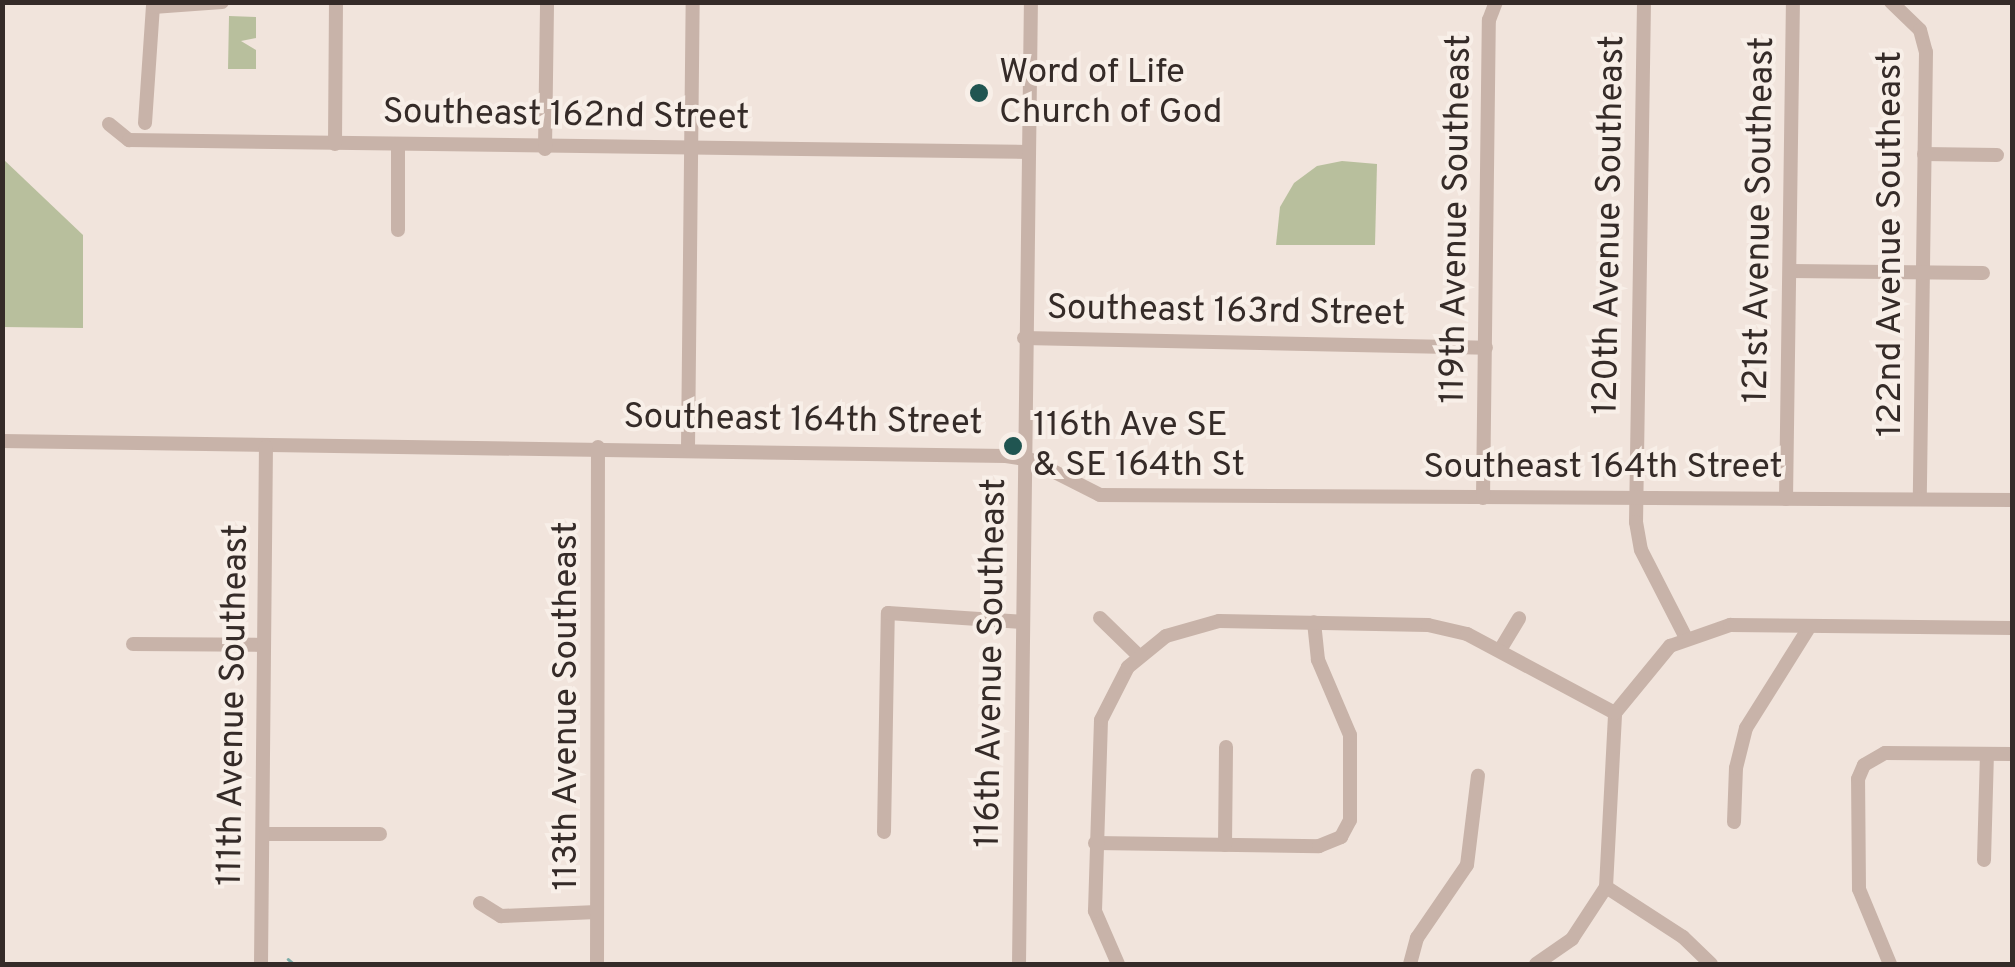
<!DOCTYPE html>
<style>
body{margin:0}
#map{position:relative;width:2015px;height:967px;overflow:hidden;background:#f1e4dc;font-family:Overpass,sans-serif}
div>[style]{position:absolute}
.green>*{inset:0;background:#b8bf9d}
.stream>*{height:2.5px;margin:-1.25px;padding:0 1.25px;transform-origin:1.25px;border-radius:1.25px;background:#7caca8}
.minor>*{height:14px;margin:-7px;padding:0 7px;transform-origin:7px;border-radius:7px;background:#c8b3a9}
.dots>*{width:28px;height:28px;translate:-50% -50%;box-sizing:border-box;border:5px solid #f8efe8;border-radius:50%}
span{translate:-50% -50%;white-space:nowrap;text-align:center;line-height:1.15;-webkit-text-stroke:8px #f8efe8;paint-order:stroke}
.poi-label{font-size:35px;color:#352b28}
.left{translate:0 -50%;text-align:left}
.street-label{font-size:35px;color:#352b28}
.frame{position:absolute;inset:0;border:5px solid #352b28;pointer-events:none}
</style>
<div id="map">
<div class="green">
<div style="clip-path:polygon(229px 16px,256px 17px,256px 38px,241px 41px,256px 50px,256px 69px,228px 69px)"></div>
<div style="clip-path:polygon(2px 158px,83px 235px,83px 328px,3px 327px)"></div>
<div style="clip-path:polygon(1342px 161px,1377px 164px,1375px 245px,1276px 245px,1280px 207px,1294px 183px,1317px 166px)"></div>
</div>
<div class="stream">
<div style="left:288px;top:959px;width:8px;rotate:40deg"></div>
</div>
<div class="minor">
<div style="left:1644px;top:2px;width:520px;rotate:90.88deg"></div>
<div style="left:1636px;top:522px;width:28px;rotate:80deg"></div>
<div style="left:1641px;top:550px;width:99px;rotate:62.9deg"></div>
<div style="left:1891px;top:2px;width:40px;rotate:44deg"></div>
<div style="left:1920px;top:30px;width:23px;rotate:75deg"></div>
<div style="left:1926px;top:52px;width:447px;rotate:90.8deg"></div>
<div style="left:145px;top:123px;width:116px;rotate:-86.1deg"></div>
<div style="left:153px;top:7px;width:69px;rotate:-4.1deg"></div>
<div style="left:109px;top:124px;width:26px;rotate:39deg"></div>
<div style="left:129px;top:140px;width:899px;rotate:0.76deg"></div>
<div style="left:335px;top:144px;width:142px;rotate:-89.6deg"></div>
<div style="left:545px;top:149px;width:147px;rotate:-89.2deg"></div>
<div style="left:1924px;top:154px;width:73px;rotate:0.8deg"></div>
<div style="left:398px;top:230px;width:85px;rotate:-90deg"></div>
<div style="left:1791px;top:271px;width:192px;rotate:0.6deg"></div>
<div style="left:1024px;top:338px;width:462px;rotate:1.2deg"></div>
<div style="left:2px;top:441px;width:1004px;rotate:0.86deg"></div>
<div style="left:1006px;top:456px;width:25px;rotate:9deg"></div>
<div style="left:1031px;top:460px;width:77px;rotate:26.9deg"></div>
<div style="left:1100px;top:495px;width:912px;rotate:0.31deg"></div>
<div style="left:688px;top:448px;width:446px;rotate:-89.4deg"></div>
<div style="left:1483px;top:498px;width:478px;rotate:-89.3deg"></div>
<div style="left:1489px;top:20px;width:19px;rotate:-69deg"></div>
<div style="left:1786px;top:499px;width:497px;rotate:-89.2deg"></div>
<div style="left:1100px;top:618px;width:53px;rotate:44.2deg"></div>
<div style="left:133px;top:644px;width:131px;rotate:0.4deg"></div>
<div style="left:1500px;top:650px;width:37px;rotate:-59deg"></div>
<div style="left:1734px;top:822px;width:54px;rotate:-87.9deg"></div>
<div style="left:1736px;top:768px;width:41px;rotate:-76deg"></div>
<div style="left:1746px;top:728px;width:120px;rotate:-57.9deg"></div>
<div style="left:884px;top:832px;width:219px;rotate:-89deg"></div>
<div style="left:888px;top:613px;width:134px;rotate:3.8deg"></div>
<div style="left:263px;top:834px;width:117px"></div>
<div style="left:1095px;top:843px;width:224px;rotate:0.8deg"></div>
<div style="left:1319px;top:846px;width:24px;rotate:-22deg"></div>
<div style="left:1341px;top:837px;width:19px;rotate:-62deg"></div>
<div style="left:1350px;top:820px;width:85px;rotate:-90deg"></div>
<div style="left:1350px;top:735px;width:82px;rotate:-113.1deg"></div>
<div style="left:1318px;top:660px;width:38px;rotate:-96deg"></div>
<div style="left:1225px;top:845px;width:98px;rotate:-89.4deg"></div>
<div style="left:1984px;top:860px;width:106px;rotate:-88.4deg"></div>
<div style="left:1606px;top:887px;width:92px;rotate:33deg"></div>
<div style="left:1683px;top:937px;width:39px;rotate:44deg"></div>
<div style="left:480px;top:903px;width:25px;rotate:32deg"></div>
<div style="left:501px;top:916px;width:96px;rotate:-2.4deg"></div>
<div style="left:261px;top:964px;width:517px;rotate:-89.45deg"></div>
<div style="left:597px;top:964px;width:517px;rotate:-89.89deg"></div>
<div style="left:1019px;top:964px;width:962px;rotate:-89.29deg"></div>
<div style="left:1118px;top:964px;width:58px;rotate:-113.5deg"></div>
<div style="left:1095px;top:911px;width:191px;rotate:-88.2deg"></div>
<div style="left:1101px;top:720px;width:59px;rotate:-63deg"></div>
<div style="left:1128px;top:667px;width:49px;rotate:-39.2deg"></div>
<div style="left:1166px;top:636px;width:55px;rotate:-15.8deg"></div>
<div style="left:1219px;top:621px;width:209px;rotate:1.1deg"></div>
<div style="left:1428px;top:625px;width:40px;rotate:13deg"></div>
<div style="left:1467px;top:634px;width:168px;rotate:28.1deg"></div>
<div style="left:1410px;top:964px;width:27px;rotate:-75deg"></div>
<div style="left:1417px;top:938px;width:88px;rotate:-55.6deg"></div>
<div style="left:1467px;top:865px;width:90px;rotate:-83deg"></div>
<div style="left:1536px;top:964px;width:44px;rotate:-34.8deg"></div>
<div style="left:1572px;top:939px;width:62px;rotate:-56.8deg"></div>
<div style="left:1606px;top:887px;width:174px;rotate:-87deg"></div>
<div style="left:1615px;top:713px;width:87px;rotate:-50.6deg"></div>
<div style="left:1670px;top:646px;width:64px;rotate:-19.3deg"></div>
<div style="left:1730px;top:625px;width:282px;rotate:0.6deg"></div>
<div style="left:1890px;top:964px;width:81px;rotate:-112.5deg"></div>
<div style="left:1859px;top:889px;width:110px;rotate:-90.5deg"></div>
<div style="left:1858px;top:779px;width:15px;rotate:-67deg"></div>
<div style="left:1864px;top:765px;width:24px;rotate:-30deg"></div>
<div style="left:1885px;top:753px;width:127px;rotate:0.5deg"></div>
</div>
<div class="dots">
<div style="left:979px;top:93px;background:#205551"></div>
<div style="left:1013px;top:446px;background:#205551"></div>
</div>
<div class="poi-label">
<span class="left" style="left:999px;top:93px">Word of Life<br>Church of God</span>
<span class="left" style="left:1033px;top:446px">116th Ave SE<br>&amp; SE 164th St</span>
</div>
<div class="street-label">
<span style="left:566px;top:116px;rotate:1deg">Southeast 162nd Street</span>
<span style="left:1457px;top:219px;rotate:-89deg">119th Avenue Southeast</span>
<span style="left:1760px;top:220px;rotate:-89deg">121st Avenue Southeast</span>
<span style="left:1610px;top:225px;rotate:-89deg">120th Avenue Southeast</span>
<span style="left:1891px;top:244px;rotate:-90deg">122nd Avenue Southeast</span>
<span style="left:1226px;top:312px;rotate:1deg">Southeast 163rd Street</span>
<span style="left:803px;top:421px;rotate:1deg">Southeast 164th Street</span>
<span style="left:1603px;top:468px">Southeast 164th Street</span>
<span style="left:992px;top:663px;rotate:-89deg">116th Avenue Southeast</span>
<span style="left:234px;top:705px;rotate:-89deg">111th Avenue Southeast</span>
<span style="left:567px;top:706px;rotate:-90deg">113th Avenue Southeast</span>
</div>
<div class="frame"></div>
</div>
